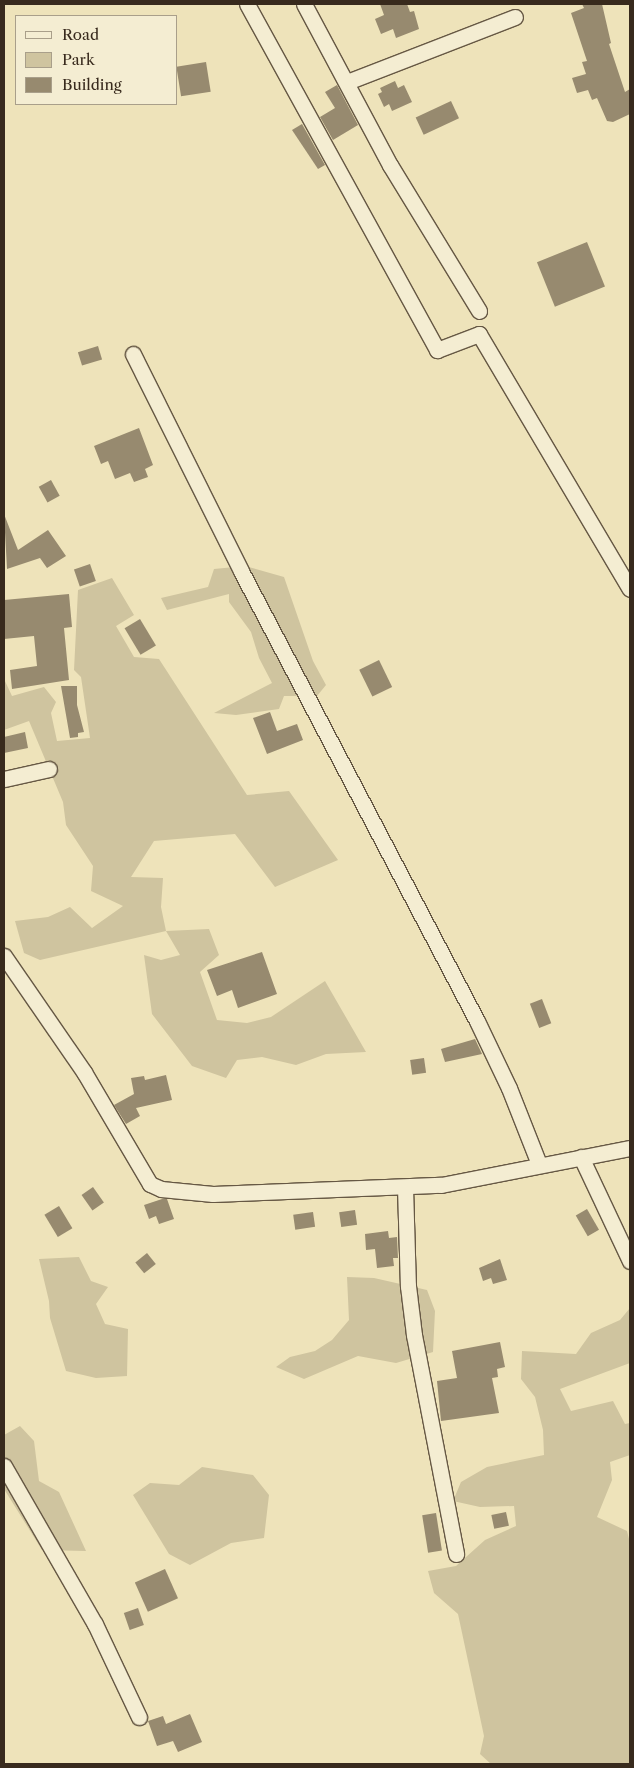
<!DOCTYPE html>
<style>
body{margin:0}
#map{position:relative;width:634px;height:1768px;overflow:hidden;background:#eee3ba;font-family:"Libre Caslon Text",serif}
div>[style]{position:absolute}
.green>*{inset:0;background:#cfc49f}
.building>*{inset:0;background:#978a6f;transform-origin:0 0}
.roads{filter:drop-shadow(1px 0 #665844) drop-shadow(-1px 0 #665844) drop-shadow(0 1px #665844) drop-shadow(0 -1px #665844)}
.minor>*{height:15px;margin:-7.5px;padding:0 7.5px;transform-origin:7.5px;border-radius:7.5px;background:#f4edd2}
span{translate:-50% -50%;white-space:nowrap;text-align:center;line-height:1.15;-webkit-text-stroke:4px #f4edd2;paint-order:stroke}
.frame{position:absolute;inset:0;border:5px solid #382a1d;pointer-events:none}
.legend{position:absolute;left:15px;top:15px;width:162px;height:90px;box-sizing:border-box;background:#f4edd2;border:1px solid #a99f8a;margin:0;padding:6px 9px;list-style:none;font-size:15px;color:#382a1d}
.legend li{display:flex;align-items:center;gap:10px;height:25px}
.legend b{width:25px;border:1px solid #a99f8a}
</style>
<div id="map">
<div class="green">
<div style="clip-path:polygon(245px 566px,284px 577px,313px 661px,326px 685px,317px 696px,284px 696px,279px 709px,236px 715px,214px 713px,272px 683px,259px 658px,251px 632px,229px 602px,229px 594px,167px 610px,161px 598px,208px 587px,214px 569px)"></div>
<div style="clip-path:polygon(112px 578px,134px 615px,116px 626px,134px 657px,159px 659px,247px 795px,289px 791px,338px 860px,275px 887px,235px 834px,154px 841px,131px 877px,163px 878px,161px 907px,166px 931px,209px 929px,219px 955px,200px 972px,217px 1020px,247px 1023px,271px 1017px,325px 981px,366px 1052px,326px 1054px,296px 1065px,262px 1057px,237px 1060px,226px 1078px,192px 1066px,152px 1014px,144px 955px,161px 960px,180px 955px,166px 931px,40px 960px,24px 953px,15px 921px,48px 917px,70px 907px,92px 928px,123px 906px,91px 891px,93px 866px,66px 825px,63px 802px,29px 721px,4px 730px,4px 679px,12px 696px,44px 687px,56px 702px,51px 713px,57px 741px,90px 738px,81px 677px,74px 670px,78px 590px)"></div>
<div style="clip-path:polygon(79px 1257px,91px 1281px,108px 1287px,96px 1304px,105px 1324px,128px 1329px,127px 1376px,96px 1378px,66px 1371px,50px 1318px,49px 1301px,39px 1259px)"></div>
<div style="clip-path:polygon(347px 1277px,374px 1278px,427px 1290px,435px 1311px,433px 1352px,396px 1363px,358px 1356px,304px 1379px,276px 1367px,290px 1357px,315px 1351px,332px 1340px,349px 1320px)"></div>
<div style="clip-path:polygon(630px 1308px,630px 1363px,560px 1389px,571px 1411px,613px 1401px,625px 1424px,630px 1423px,630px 1455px,610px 1462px,612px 1480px,597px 1517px,627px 1531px,630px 1543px,630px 1764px,491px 1764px,480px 1754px,484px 1736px,458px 1614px,434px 1593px,428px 1571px,456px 1566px,485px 1540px,516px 1526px,514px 1506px,480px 1507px,453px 1501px,461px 1482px,487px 1467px,544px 1455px,543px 1430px,535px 1397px,521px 1379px,522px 1351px,576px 1354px,591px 1333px,620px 1320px)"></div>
<div style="clip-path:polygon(20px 1426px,34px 1441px,39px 1481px,59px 1492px,86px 1551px,42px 1550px,4px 1489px,4px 1435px)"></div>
<div style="clip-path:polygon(202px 1467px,253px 1475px,269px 1495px,264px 1538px,231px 1543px,190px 1565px,169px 1554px,133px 1495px,150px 1483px,179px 1485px)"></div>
</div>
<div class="building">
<div style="clip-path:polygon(380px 4px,407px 4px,410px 12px,414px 11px,419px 29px,396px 38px,393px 29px,381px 34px,375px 19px,384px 15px)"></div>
<div style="clip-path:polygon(582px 4px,602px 4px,611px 43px,609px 44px,625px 92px,630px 89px,630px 114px,613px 122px,607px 121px,597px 98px,592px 100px,588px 90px,577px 93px,572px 78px,586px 74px,582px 62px,587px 61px,571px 13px,584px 8px)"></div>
<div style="left:206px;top:62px;width:30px;height:30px;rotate:81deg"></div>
<div style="clip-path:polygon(395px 81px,398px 88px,404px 85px,412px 102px,392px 111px,389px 104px,384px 107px,378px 94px,382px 92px,380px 88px)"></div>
<div style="clip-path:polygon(337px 85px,358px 125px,333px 140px,320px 117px,335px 108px,325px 92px)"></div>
<div style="left:451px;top:101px;width:19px;height:39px;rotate:65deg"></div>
<div style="clip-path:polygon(302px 124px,325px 165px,318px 169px,292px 130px)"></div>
<div style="left:587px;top:242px;width:48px;height:54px;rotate:68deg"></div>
<div style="left:98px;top:346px;width:14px;height:21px;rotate:73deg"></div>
<div style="clip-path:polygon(139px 428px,153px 465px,145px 469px,148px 477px,134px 482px,130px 473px,115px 479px,108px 461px,101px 464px,94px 446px)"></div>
<div style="left:51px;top:480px;width:18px;height:14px;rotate:61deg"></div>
<div style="clip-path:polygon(4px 514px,18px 550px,48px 530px,66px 556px,47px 568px,40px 558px,7px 569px)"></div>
<div style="left:90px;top:564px;width:18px;height:17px;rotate:71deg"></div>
<div style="clip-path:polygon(69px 594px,72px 627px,64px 628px,69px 680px,12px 689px,10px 670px,37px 666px,34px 636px,4px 639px,4px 600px)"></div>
<div style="left:140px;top:619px;width:31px;height:18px;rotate:59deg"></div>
<div style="left:379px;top:660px;width:30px;height:22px;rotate:64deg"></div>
<div style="clip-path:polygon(61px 686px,77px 686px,77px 705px,84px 732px,78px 733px,78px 737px,70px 738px)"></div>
<div style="clip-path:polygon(270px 712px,277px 731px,297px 724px,303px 740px,267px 754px,253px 718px)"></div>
<div style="clip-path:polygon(25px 732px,28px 748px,4px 753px,4px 737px)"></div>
<div style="clip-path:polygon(262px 952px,277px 994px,238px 1008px,232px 990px,217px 996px,207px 970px)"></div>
<div style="left:542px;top:999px;width:26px;height:13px;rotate:69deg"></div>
<div style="clip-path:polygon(475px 1039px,482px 1054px,445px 1062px,441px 1049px)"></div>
<div style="left:424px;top:1058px;width:15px;height:14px;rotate:82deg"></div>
<div style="clip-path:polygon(166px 1075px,172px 1100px,136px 1108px,140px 1116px,126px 1124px,114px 1105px,134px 1094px,131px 1078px,144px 1076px,145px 1080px)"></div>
<div style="left:93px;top:1187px;width:19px;height:14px;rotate:55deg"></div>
<div style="clip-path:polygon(162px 1199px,167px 1199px,174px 1219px,159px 1224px,156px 1216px,149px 1219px,144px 1205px)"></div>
<div style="left:59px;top:1206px;width:26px;height:17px;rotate:59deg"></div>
<div style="left:587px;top:1209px;width:24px;height:13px;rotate:60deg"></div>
<div style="left:355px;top:1210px;width:15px;height:16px;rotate:82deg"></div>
<div style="left:313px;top:1212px;width:15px;height:20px;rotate:82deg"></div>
<div style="clip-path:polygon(388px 1231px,389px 1238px,397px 1237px,398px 1258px,393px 1258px,394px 1266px,377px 1268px,375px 1249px,366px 1250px,365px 1234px)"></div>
<div style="left:147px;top:1253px;width:14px;height:15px;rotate:51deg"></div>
<div style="clip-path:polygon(500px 1259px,507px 1280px,493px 1284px,491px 1278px,483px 1281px,479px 1268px)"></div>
<div style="clip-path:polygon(500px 1342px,505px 1367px,497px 1369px,498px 1377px,492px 1378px,499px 1413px,441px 1421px,437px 1381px,457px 1378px,452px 1351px)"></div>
<div style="left:506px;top:1512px;width:14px;height:15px;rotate:78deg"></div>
<div style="left:436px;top:1513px;width:38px;height:14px;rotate:81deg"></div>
<div style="left:165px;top:1569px;width:32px;height:33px;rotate:66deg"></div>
<div style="left:138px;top:1608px;width:18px;height:15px;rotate:71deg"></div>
<div style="clip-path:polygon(190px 1714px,202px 1742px,178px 1752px,173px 1741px,157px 1746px,148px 1721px,163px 1716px,166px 1724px)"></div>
</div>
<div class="roads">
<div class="minor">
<div style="left:247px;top:4px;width:395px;rotate:61.2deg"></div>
<div style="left:437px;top:350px;width:45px;rotate:-20.9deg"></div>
<div style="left:479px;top:334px;width:296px;rotate:59.4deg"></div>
<div style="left:304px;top:4px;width:183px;rotate:61.9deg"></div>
<div style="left:390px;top:165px;width:171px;rotate:58.6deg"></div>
<div style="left:347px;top:82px;width:180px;rotate:-21.2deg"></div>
<div style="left:133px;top:354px;width:242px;rotate:63.5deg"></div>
<div style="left:241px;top:571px;width:508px;rotate:62.33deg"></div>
<div style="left:477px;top:1021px;width:74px;rotate:64.5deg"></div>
<div style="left:509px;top:1088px;width:82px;rotate:68.5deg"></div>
<div style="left:4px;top:779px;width:46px;rotate:-12.5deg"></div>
<div style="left:4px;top:956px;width:141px;rotate:55.4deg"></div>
<div style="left:84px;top:1072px;width:130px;rotate:59.5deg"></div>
<div style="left:150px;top:1184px;width:12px;rotate:24deg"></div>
<div style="left:161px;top:1189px;width:52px;rotate:5.5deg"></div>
<div style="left:213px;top:1194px;width:228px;rotate:-2.3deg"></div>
<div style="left:441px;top:1185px;width:193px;rotate:-11.1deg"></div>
<div style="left:581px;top:1157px;width:115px;rotate:64.8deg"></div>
<div style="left:405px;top:1187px;width:99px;rotate:88.3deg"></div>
<div style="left:408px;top:1286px;width:49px;rotate:83deg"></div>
<div style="left:414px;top:1335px;width:223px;rotate:79.1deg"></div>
<div style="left:4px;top:1466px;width:182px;rotate:60.1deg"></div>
<div style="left:95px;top:1624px;width:103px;rotate:64.7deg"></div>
</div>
</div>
<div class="frame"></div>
<ul class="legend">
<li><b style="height:6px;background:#f4edd2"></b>Road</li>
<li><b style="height:14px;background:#cfc49f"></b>Park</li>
<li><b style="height:14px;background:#978a6f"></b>Building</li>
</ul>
</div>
